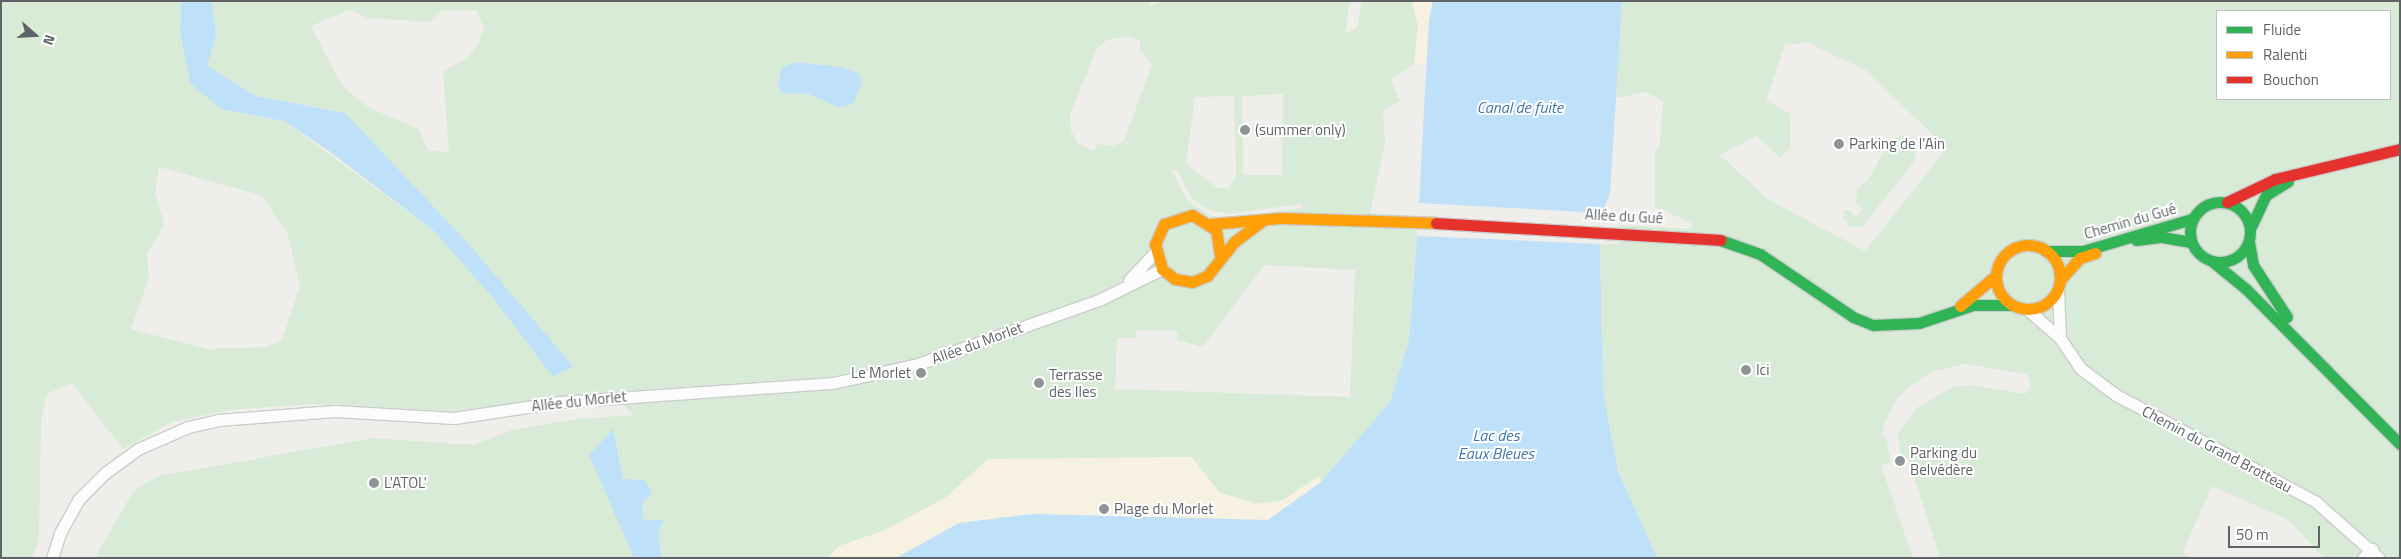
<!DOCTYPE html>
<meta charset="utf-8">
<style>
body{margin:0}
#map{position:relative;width:2401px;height:559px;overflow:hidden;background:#efeeea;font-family:"Titillium Web",sans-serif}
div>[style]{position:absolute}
.green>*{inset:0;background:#d8ebd6}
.sand>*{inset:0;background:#f6f1e1}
.water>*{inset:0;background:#bfe0f9}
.roads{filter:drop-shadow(1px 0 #cbcccc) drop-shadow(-1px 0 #cbcccc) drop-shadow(0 1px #cbcccc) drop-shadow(0 -1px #cbcccc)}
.street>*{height:11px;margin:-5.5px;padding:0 5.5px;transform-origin:5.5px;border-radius:5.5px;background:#fdfcfc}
.fast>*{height:11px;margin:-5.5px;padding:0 5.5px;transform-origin:5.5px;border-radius:5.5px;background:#30b455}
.fast>.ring{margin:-5.5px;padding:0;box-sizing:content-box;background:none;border:11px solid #30b455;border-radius:50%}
.slow>*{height:11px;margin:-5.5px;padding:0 5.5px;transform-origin:5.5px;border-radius:5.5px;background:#ff9f0a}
.slow>.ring{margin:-5.5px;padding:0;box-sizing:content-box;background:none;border:11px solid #ff9f0a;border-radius:50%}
.jam>*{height:11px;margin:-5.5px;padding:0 5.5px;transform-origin:5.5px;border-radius:5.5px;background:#e5322d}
.dots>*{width:14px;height:14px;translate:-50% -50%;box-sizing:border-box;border:2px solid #fff;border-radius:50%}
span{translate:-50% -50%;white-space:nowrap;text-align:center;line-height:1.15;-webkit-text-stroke:4px #fff;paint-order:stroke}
.poi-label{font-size:15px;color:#5f6368}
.left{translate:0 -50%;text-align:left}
.right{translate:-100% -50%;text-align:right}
.street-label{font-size:15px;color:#5f6368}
.water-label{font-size:16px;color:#4174aa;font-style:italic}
.frame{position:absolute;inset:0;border:2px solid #5f6368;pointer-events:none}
.legend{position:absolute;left:2216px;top:10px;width:175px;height:90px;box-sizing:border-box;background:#fff;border:1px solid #bfc1c3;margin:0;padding:6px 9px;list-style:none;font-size:15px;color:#5f6368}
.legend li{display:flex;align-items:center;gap:10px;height:25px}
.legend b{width:25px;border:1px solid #bfc1c3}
.north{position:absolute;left:10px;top:10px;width:50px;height:50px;-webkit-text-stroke:4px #fff;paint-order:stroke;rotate:109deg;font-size:14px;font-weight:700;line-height:20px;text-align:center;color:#5f6368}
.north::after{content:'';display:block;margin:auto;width:18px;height:22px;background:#5f6368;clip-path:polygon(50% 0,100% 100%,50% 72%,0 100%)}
.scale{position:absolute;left:2228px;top:526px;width:92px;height:22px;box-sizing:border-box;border:2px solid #5f6368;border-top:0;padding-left:6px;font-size:15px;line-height:18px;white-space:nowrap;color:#5f6368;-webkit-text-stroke:4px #fff;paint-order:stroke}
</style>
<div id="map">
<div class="green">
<div style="clip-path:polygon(evenodd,1px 1px,181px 1px,180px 31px,221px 109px,284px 121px,433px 230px,493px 298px,553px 377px,573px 366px,345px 113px,256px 96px,206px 66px,216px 36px,212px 1px,1150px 1px,1150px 6px,1163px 1px,1350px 1px,1345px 34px,1357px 28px,1362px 1px,1412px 1px,1418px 27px,1414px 64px,1391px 80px,1400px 101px,1383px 110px,1385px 143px,1370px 213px,1418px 216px,1409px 340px,1390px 402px,1357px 444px,1321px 482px,1319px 476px,1283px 500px,1259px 504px,1220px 493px,1191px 457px,988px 459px,945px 498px,883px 531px,839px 546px,827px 558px,662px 558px,658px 533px,643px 520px,642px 503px,623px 479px,613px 430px,589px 455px,634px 558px,95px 558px,134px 490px,158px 476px,373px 438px,474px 445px,515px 429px,576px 419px,634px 415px,610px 393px,454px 411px,313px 404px,230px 410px,172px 422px,123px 449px,72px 383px,47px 394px,41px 421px,39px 538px,33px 558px,1px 558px,1px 1px,349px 10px,368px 18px,429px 22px,442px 11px,476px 10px,484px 29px,478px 44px,467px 58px,443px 72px,449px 152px,429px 151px,418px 129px,368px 107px,342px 86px,311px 26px,349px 10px,1px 1px,1128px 36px,1141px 41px,1139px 49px,1152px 64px,1124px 141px,1112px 146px,1097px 144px,1094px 152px,1079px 144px,1071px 131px,1070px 114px,1097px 48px,1107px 40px,1128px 36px,1px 1px,801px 63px,841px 67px,859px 74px,823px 101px,808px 94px,782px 93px,778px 86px,801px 63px,1px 1px,1283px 94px,1282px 175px,1243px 175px,1242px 96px,1283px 94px,1px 1px,1234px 96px,1236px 176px,1229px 188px,1217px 188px,1186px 163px,1195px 97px,1234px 96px,1px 1px,159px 167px,261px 195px,287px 232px,300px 286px,282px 340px,266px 347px,207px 349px,131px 329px,149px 278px,147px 254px,164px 225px,155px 192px,159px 167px,1px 1px,1171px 170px,1177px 170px,1192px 198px,1209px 210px,1229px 214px,1300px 204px,1303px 208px,1227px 218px,1209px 215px,1188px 201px,1171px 170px,1px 1px,1264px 265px,1355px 270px,1350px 397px,1115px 389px,1117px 338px,1136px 338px,1136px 330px,1178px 331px,1177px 340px,1203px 347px,1264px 265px)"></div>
<div style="clip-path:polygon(evenodd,1622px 1px,2400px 1px,2400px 558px,2324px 558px,2288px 520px,2212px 486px,2183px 552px,2192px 558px,1940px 558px,1908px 458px,1901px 459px,1898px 433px,1918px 407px,1953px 387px,1972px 385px,2025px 394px,2031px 387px,2027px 374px,1966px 364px,1934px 371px,1910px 386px,1897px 398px,1884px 424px,1882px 436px,1885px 435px,1891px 462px,1881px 465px,1913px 558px,1657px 558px,1618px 471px,1603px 392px,1600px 244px,1618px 244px,1619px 225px,1692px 229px,1690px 222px,1655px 207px,1655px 154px,1660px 144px,1663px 101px,1646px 92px,1617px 98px,1617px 26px,1622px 1px,2217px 11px,2390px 11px,2390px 99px,2217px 99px,2217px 11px,1622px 1px,1806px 42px,1865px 70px,1947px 148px,1865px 251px,1769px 200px,1720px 155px,1757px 136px,1780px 158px,1790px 148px,1790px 114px,1766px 100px,1785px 45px,1806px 42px)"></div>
<div style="clip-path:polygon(1903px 135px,1914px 138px,1917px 147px,1914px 162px,1862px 227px,1850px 227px,1843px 218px,1844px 210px,1851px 211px,1854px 216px,1859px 214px,1862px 208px,1856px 203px,1857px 189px,1868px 180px,1890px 140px)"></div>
</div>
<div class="sand">
<div style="clip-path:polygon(1412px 1px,1433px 1px,1426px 64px,1414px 64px,1418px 27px)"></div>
<div style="clip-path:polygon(1192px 457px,1220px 493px,1259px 504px,1283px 500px,1319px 476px,1321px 482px,1268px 520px,1033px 514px,959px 523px,896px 558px,827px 558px,839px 546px,883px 531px,945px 498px,988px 459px)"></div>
</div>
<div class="water">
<div style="clip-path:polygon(181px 1px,212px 1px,216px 36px,207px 66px,256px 96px,345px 113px,465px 240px,573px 366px,553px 377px,493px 298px,433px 230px,329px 151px,284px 121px,221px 109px,190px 83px,180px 31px)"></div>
<div style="clip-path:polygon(1433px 1px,1622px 1px,1610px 193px,1602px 213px,1419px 203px,1429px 21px)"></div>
<div style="clip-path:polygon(795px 62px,841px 67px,860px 74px,862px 82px,853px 104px,838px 107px,808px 94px,782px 93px,778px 86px,781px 68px)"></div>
<div style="clip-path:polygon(1417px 236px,1600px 244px,1603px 392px,1618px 471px,1657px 558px,896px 558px,959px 523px,1033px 514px,1268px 520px,1321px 482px,1390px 402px,1409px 340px)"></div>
<div style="clip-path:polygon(613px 429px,623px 479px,645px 480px,652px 494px,642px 503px,643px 520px,664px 520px,658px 533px,662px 558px,634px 558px,589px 455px)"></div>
</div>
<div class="roads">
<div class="street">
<div style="left:1129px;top:280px;width:38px;rotate:-47deg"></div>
<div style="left:2058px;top:290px;width:48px;rotate:87.6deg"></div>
<div style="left:2028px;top:310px;width:43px;rotate:41.2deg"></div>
<div style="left:2060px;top:338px;width:36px;rotate:56deg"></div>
<div style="left:2080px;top:368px;width:45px;rotate:36.9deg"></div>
<div style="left:2116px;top:395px;width:227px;rotate:28.1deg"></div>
<div style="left:2316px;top:502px;width:84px;rotate:41.6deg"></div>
<div style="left:52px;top:558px;width:26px;rotate:-72deg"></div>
<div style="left:60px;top:533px;width:38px;rotate:-61deg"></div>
<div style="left:78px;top:500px;width:38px;rotate:-45deg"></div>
<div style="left:105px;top:473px;width:41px;rotate:-36deg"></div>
<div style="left:138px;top:449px;width:55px;rotate:-23.7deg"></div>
<div style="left:188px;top:427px;width:31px;rotate:-13deg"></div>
<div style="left:218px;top:420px;width:117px;rotate:-4.4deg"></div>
<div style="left:335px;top:411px;width:119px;rotate:3.4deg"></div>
<div style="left:454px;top:418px;width:107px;rotate:-8.6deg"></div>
<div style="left:560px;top:402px;width:274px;rotate:-4deg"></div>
<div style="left:833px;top:383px;width:87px;rotate:-12.6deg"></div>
<div style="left:918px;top:364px;width:192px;rotate:-19.5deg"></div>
<div style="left:1099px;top:300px;width:70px;rotate:-26.2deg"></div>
<div style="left:2363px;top:558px;width:13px;rotate:-45deg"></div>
</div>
<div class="fast">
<div class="ring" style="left:2190px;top:202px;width:49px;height:49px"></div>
<div style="left:2250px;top:229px;width:38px;rotate:-65deg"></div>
<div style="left:2266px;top:195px;width:26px;rotate:-32deg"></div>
<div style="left:1720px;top:240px;width:42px;rotate:19.3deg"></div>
<div style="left:1760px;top:254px;width:112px;rotate:34.1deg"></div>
<div style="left:1853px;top:317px;width:22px;rotate:22deg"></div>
<div style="left:1873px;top:325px;width:46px;rotate:-2.5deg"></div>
<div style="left:1919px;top:323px;width:57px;rotate:-18.4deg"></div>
<div style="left:1973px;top:305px;width:37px"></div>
<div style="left:2136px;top:240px;width:26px;rotate:-7deg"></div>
<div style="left:2162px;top:237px;width:29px;rotate:10deg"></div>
<div style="left:2249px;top:242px;width:23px;rotate:80deg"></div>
<div style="left:2253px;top:265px;width:62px;rotate:56.8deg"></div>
<div style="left:2046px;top:251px;width:37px"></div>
<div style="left:2083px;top:251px;width:114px;rotate:-16.4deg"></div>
<div style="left:2213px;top:262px;width:43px;rotate:39.3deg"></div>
<div style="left:2246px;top:289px;width:218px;rotate:45.2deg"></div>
</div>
<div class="slow">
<div style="left:1210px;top:224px;width:71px;rotate:-4.8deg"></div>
<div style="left:1281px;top:218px;width:155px;rotate:1.8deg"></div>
<div class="ring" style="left:1996px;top:245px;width:53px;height:53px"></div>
<div style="left:1220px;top:255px;width:25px;rotate:-99deg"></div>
<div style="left:1216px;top:230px;width:28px;rotate:-148deg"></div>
<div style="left:1192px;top:215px;width:29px;rotate:162deg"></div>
<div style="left:1164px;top:224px;width:22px;rotate:114deg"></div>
<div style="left:1155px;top:244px;width:26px;rotate:74deg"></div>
<div style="left:1162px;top:269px;width:16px;rotate:38deg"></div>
<div style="left:1175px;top:279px;width:17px;rotate:10deg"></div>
<div style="left:1192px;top:282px;width:16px;rotate:-22deg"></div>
<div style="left:1207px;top:276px;width:43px;rotate:-51.5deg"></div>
<div style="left:1234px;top:242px;width:34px;rotate:-37deg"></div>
<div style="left:2060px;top:280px;width:30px;rotate:-48deg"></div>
<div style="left:2080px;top:258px;width:16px;rotate:-18deg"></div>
<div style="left:1960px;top:306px;width:46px;rotate:-40.6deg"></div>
</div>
<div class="jam">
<div style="left:2227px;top:202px;width:53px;rotate:-25.6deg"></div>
<div style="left:2275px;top:179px;width:129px;rotate:-13.5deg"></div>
<div style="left:1436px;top:223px;width:285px;rotate:3.4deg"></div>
</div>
</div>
<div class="dots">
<div style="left:1245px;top:130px;background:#919496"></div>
<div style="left:1839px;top:144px;background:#919496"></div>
<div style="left:1746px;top:370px;background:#919496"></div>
<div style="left:921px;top:373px;background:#919496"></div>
<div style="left:1039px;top:383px;background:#919496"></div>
<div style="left:1900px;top:461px;background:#919496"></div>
<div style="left:374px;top:483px;background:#919496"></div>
<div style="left:1104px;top:509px;background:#919496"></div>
</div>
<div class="poi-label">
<span class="left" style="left:1255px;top:130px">(summer only)</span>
<span class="left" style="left:1849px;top:144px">Parking de l'Ain</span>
<span class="left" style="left:1756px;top:370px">Ici</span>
<span class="right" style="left:911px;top:373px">Le Morlet</span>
<span class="left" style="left:1049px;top:383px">Terrasse<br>des Iles</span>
<span class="left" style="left:1910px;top:461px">Parking du<br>Belvédère</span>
<span class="left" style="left:384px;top:483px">L'ATOL'</span>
<span class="left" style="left:1114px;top:509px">Plage du Morlet</span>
</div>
<div class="street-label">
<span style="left:1624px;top:216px;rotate:3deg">Allée du Gué</span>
<span style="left:2130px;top:221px;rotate:-16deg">Chemin du Gué</span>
<span style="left:977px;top:343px;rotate:-20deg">Allée du Morlet</span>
<span style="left:579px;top:401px;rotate:-6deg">Allée du Morlet</span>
<span style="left:2217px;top:449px;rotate:28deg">Chemin du Grand Brotteau</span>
</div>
<div class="water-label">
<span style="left:1520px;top:107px">Canal de fuite</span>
<span style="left:1496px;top:444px">Lac des<br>Eaux Bleues</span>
</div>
<div class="frame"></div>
<ul class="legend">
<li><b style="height:6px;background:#30b455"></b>Fluide</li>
<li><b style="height:6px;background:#ff9f0a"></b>Ralenti</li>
<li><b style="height:6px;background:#e5322d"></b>Bouchon</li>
</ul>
<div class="north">N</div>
<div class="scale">50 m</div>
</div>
